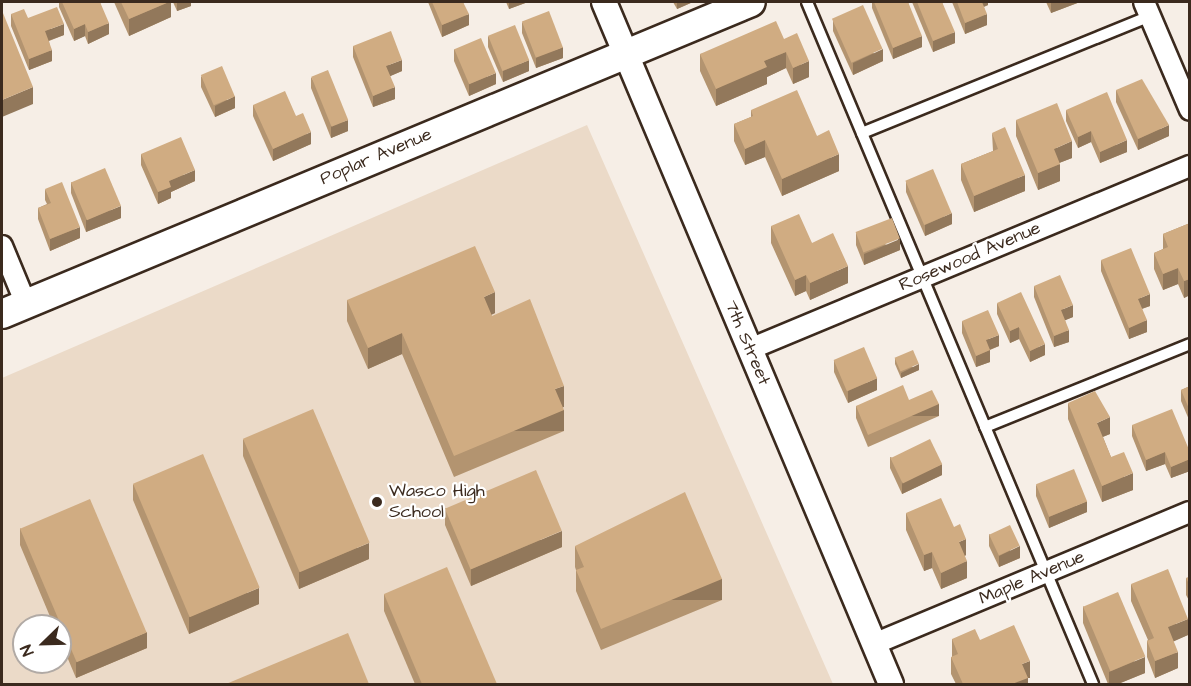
<!DOCTYPE html>
<style>
body{margin:0}
#map{position:relative;width:1191px;height:686px;overflow:hidden;background:#f6eee6;font-family:"Architects Daughter",sans-serif}
div>[style]{position:absolute}
.built>*{inset:0;background:#ebdac8}
.roads{filter:drop-shadow(2px 0 #3b2a1e) drop-shadow(-2px 0 #3b2a1e) drop-shadow(0 2px #3b2a1e) drop-shadow(0 -2px #3b2a1e)}
.service>*{height:10px;margin:-5px;padding:0 5px;transform-origin:5px;border-radius:5px;background:#fff}
.minor>*{height:20px;margin:-10px;padding:0 10px;transform-origin:10px;border-radius:10px;background:#fff}
.tertiary>*{height:24px;margin:-12px;padding:0 12px;transform-origin:12px;border-radius:12px;background:#fff}
.secondary>*{height:28px;margin:-14px;padding:0 14px;transform-origin:14px;border-radius:14px;background:#fff}
.wall>*{inset:0;background:#b39470}
.shaded-wall>*{inset:0;background:#92785b;transform-origin:0 0}
.building>*{inset:0;background:#d0ac82;transform-origin:0 0}
.dots>*{width:16px;height:16px;translate:-50% -50%;box-sizing:border-box;border:3px solid #fff;border-radius:50%}
span{translate:-50% -50%;white-space:nowrap;text-align:center;line-height:1.15;-webkit-text-stroke:4.5px #fff;paint-order:stroke}
.street-label{font-size:18px;color:#3b2a1e}
.poi-label{font-size:18px;color:#3b2a1e}
.left{translate:0 -50%;text-align:left}
.frame{position:absolute;inset:0;border:3px solid #3b2a1e;pointer-events:none}
.north{position:absolute;left:12px;top:614px;width:60px;height:60px;box-sizing:border-box;background:#fff;border:2px solid #b1aaa5;border-radius:50%;rotate:247deg;font-size:16px;font-weight:700;line-height:24px;text-align:center;color:#3b2a1e}
.north::after{content:'';display:block;margin:auto;width:21px;height:27px;background:#3b2a1e;clip-path:polygon(50% 0,100% 100%,50% 72%,0 100%)}
</style>
<div id="map">
<div class="built">
<div style="clip-path:polygon(evenodd,587px 125px,833px 684px,2px 684px,2px 378px,587px 125px,24px 626px,60px 626px,60px 662px,24px 662px,24px 626px)"></div>
</div>
<div class="roads">
<div class="service">
<div style="left:807px;top:2px;width:740px;rotate:67.25deg"></div>
<div style="left:862px;top:133px;width:311px;rotate:-22.1deg"></div>
<div style="left:985px;top:427px;width:221px;rotate:-22deg"></div>
</div>
<div class="minor">
<div style="left:1144px;top:2px;width:117px;rotate:66.9deg"></div>
<div style="left:2px;top:246px;width:63px;rotate:67.5deg"></div>
<div style="left:750px;top:349px;width:477px;rotate:-22.6deg"></div>
<div style="left:874px;top:644px;width:342px;rotate:-22.7deg"></div>
</div>
<div class="tertiary">
<div style="left:604px;top:2px;width:740px;rotate:67.18deg"></div>
</div>
<div class="secondary">
<div style="left:2px;top:314px;width:811px;rotate:-22.61deg"></div>
</div>
</div>
<div class="wall">
<div style="clip-path:polygon(59px 2px,100px 2px,109px 34px,88px 44px,85px 36px,74px 41px,59px 7px)"></div>
<div style="clip-path:polygon(114px 2px,171px 2px,171px 17px,129px 36px)"></div>
<div style="clip-path:polygon(173px 2px,191px 2px,191px 6px,177px 11px)"></div>
<div style="clip-path:polygon(428px 2px,463px 2px,469px 25px,442px 37px)"></div>
<div style="clip-path:polygon(506px 2px,528px 2px,509px 9px)"></div>
<div style="clip-path:polygon(673px 2px,693px 2px,677px 9px)"></div>
<div style="clip-path:polygon(872px 2px,908px 2px,922px 47px,893px 59px,872px 8px)"></div>
<div style="clip-path:polygon(912px 2px,942px 2px,955px 43px,933px 52px)"></div>
<div style="clip-path:polygon(952px 2px,988px 2px,988px 5px,984px 7px,987px 25px,965px 34px)"></div>
<div style="clip-path:polygon(1046px 2px,1080px 2px,1051px 13px)"></div>
<div style="clip-path:polygon(11px 14px,28px 18px,64px 35px,49px 41px,52px 61px,29px 70px,11px 26px)"></div>
<div style="clip-path:polygon(833px 20px,883px 61px,853px 75px,833px 31px)"></div>
<div style="clip-path:polygon(522px 22px,563px 58px,536px 68px,522px 33px)"></div>
<div style="clip-path:polygon(488px 36px,529px 71px,503px 82px,488px 47px)"></div>
<div style="clip-path:polygon(784px 39px,809px 77px,793px 84px,786px 68px,767px 77px,767px 84px,716px 106px,700px 71px,700px 54px)"></div>
<div style="clip-path:polygon(353px 46px,402px 71px,390px 76px,395px 99px,373px 107px,353px 57px)"></div>
<div style="clip-path:polygon(454px 49px,496px 84px,469px 96px,454px 61px)"></div>
<div style="clip-path:polygon(201px 76px,235px 108px,215px 117px,201px 87px)"></div>
<div style="clip-path:polygon(311px 77px,348px 131px,331px 138px,311px 88px)"></div>
<div style="clip-path:polygon(1116px 90px,1169px 136px,1138px 150px,1116px 102px)"></div>
<div style="clip-path:polygon(253px 105px,296px 116px,311px 144px,273px 161px,253px 116px)"></div>
<div style="clip-path:polygon(751px 110px,817px 136px,839px 171px,782px 196px,765px 157px,745px 165px,734px 141px,734px 124px,751px 117px)"></div>
<div style="clip-path:polygon(1066px 110px,1127px 152px,1100px 163px,1091px 142px,1078px 148px,1066px 121px)"></div>
<div style="clip-path:polygon(1016px 120px,1072px 158px,1059px 163px,1060px 181px,1038px 190px,1016px 136px)"></div>
<div style="clip-path:polygon(992px 133px,1025px 191px,974px 212px,961px 180px,961px 164px,993px 151px)"></div>
<div style="clip-path:polygon(141px 154px,195px 181px,171px 192px,171px 198px,158px 204px,141px 165px)"></div>
<div style="clip-path:polygon(906px 181px,952px 224px,925px 236px,906px 192px)"></div>
<div style="clip-path:polygon(71px 182px,121px 218px,86px 232px,71px 193px)"></div>
<div style="clip-path:polygon(45px 189px,80px 238px,50px 251px,38px 219px,38px 208px,47px 204px,45px 200px)"></div>
<div style="clip-path:polygon(1190px 223px,1190px 295px,1184px 298px,1178px 284px,1163px 290px,1154px 269px,1154px 253px,1163px 249px,1163px 234px)"></div>
<div style="clip-path:polygon(771px 226px,812px 243px,848px 283px,810px 300px,806px 291px,795px 296px,771px 243px)"></div>
<div style="clip-path:polygon(856px 233px,900px 250px,864px 265px,856px 245px)"></div>
<div style="clip-path:polygon(1101px 260px,1150px 306px,1142px 309px,1147px 332px,1129px 339px,1101px 271px)"></div>
<div style="clip-path:polygon(1034px 286px,1073px 317px,1065px 320px,1069px 342px,1054px 347px,1034px 297px)"></div>
<div style="clip-path:polygon(347px 300px,495px 313px,491px 315px,564px 407px,563px 407px,564px 431px,454px 477px,402px 354px,368px 369px,347px 321px)"></div>
<div style="clip-path:polygon(997px 303px,1045px 355px,1030px 362px,1019px 339px,1010px 343px,997px 314px)"></div>
<div style="clip-path:polygon(962px 321px,999px 346px,990px 350px,990px 362px,976px 367px,962px 333px)"></div>
<div style="clip-path:polygon(895px 358px,919px 370px,901px 378px,895px 364px)"></div>
<div style="clip-path:polygon(834px 360px,877px 390px,848px 403px,834px 372px)"></div>
<div style="clip-path:polygon(1190px 386px,1190px 422px,1181px 401px,1181px 390px)"></div>
<div style="clip-path:polygon(909px 400px,939px 416px,868px 447px,856px 418px,856px 406px)"></div>
<div style="clip-path:polygon(1068px 403px,1110px 434px,1103px 437px,1111px 457px,1133px 490px,1102px 502px,1068px 419px)"></div>
<div style="clip-path:polygon(1132px 425px,1190px 452px,1190px 471px,1171px 478px,1165px 464px,1146px 471px,1132px 436px)"></div>
<div style="clip-path:polygon(243px 439px,369px 559px,299px 589px,243px 456px)"></div>
<div style="clip-path:polygon(890px 457px,942px 475px,902px 494px,890px 468px)"></div>
<div style="clip-path:polygon(133px 484px,259px 604px,189px 634px,133px 500px)"></div>
<div style="clip-path:polygon(1036px 485px,1087px 512px,1049px 528px,1036px 496px)"></div>
<div style="clip-path:polygon(445px 508px,562px 547px,471px 586px,445px 525px)"></div>
<div style="clip-path:polygon(906px 513px,966px 555px,965px 556px,967px 578px,941px 589px,932px 568px,924px 571px,906px 530px)"></div>
<div style="clip-path:polygon(20px 528px,147px 648px,76px 678px,60px 640px,60px 626px,54px 626px,20px 545px)"></div>
<div style="clip-path:polygon(989px 534px,1020px 558px,999px 567px,989px 546px)"></div>
<div style="clip-path:polygon(575px 546px,722px 600px,601px 650px,576px 591px,576px 570px,575px 567px)"></div>
<div style="clip-path:polygon(1190px 577px,1190px 602px,1186px 595px,1186px 578px)"></div>
<div style="clip-path:polygon(1131px 584px,1188px 635px,1173px 641px,1178px 668px,1155px 678px,1147px 657px,1147px 641px,1148px 640px,1131px 601px)"></div>
<div style="clip-path:polygon(384px 594px,497px 684px,415px 684px,384px 611px)"></div>
<div style="clip-path:polygon(1083px 606px,1145px 673px,1118px 684px,1108px 684px,1083px 623px)"></div>
<div style="clip-path:polygon(952px 639px,980px 640px,1030px 678px,1028px 678px,1028px 684px,956px 684px,951px 674px,951px 657px,952px 657px)"></div>
</div>
<div class="shaded-wall">
<div style="clip-path:polygon(169px 2px,171px 2px,171px 17px,129px 36px,129px 19px)"></div>
<div style="clip-path:polygon(177px 2px,191px 2px,191px 6px,177px 11px)"></div>
<div style="clip-path:polygon(509px 2px,528px 2px,509px 9px)"></div>
<div style="clip-path:polygon(677px 2px,693px 2px,677px 9px)"></div>
<div style="clip-path:polygon(980px 2px,988px 2px,988px 5px,980px 8px)"></div>
<div style="clip-path:polygon(1051px 2px,1080px 2px,1051px 13px)"></div>
<div style="clip-path:polygon(469px 14px,469px 25px,442px 37px,442px 25px)"></div>
<div style="clip-path:polygon(987px 14px,987px 25px,965px 34px,965px 23px)"></div>
<div style="clip-path:polygon(109px 23px,109px 34px,88px 44px,88px 32px)"></div>
<div style="clip-path:polygon(64px 24px,64px 35px,45px 42px,45px 31px)"></div>
<div style="clip-path:polygon(85px 24px,85px 36px,74px 41px,74px 29px)"></div>
<div style="clip-path:polygon(955px 32px,955px 43px,933px 52px,933px 41px)"></div>
<div style="clip-path:polygon(922px 36px,922px 47px,893px 59px,893px 48px)"></div>
<div style="clip-path:polygon(563px 47px,563px 58px,536px 68px,536px 57px)"></div>
<div style="clip-path:polygon(883px 49px,883px 61px,853px 75px,853px 63px)"></div>
<div style="clip-path:polygon(52px 50px,52px 61px,29px 70px,29px 59px)"></div>
<div style="clip-path:polygon(786px 52px,786px 68px,767px 77px,767px 84px,716px 106px,716px 89px,764px 61px)"></div>
<div style="clip-path:polygon(402px 60px,402px 71px,386px 78px,386px 66px)"></div>
<div style="clip-path:polygon(529px 60px,529px 71px,503px 82px,503px 71px)"></div>
<div style="clip-path:polygon(809px 61px,809px 77px,793px 84px,793px 68px)"></div>
<div style="clip-path:polygon(496px 73px,496px 84px,469px 96px,469px 84px)"></div>
<div style="clip-path:polygon(33px 87px,33px 104px,2px 117px,2px 100px)"></div>
<div style="clip-path:polygon(395px 87px,395px 99px,373px 107px,373px 96px)"></div>
<div style="clip-path:polygon(235px 96px,235px 108px,215px 117px,215px 106px)"></div>
<div style="clip-path:polygon(348px 120px,348px 131px,331px 138px,331px 126px)"></div>
<div style="clip-path:polygon(1169px 125px,1169px 136px,1138px 150px,1138px 139px)"></div>
<div style="clip-path:polygon(1091px 131px,1091px 142px,1078px 148px,1078px 137px)"></div>
<div style="clip-path:polygon(311px 132px,311px 144px,273px 161px,273px 149px)"></div>
<div style="clip-path:polygon(765px 140px,765px 157px,745px 165px,745px 149px)"></div>
<div style="clip-path:polygon(1127px 140px,1127px 152px,1100px 163px,1100px 152px)"></div>
<div style="clip-path:polygon(1072px 141px,1072px 158px,1054px 165px,1054px 149px)"></div>
<div style="clip-path:polygon(839px 154px,839px 171px,782px 196px,782px 179px)"></div>
<div style="clip-path:polygon(1060px 164px,1060px 181px,1038px 190px,1038px 173px)"></div>
<div style="clip-path:polygon(195px 170px,195px 181px,171px 192px,171px 198px,158px 204px,158px 192px,169px 181px)"></div>
<div style="clip-path:polygon(1025px 175px,1025px 191px,974px 212px,974px 196px)"></div>
<div style="clip-path:polygon(121px 206px,121px 218px,86px 232px,86px 220px)"></div>
<div style="clip-path:polygon(952px 213px,952px 224px,925px 236px,925px 225px)"></div>
<div style="clip-path:polygon(80px 227px,80px 238px,50px 251px,50px 239px)"></div>
<div style="clip-path:polygon(900px 239px,900px 250px,864px 265px,864px 254px)"></div>
<div style="clip-path:polygon(848px 266px,848px 283px,810px 300px,810px 283px)"></div>
<div style="clip-path:polygon(1178px 268px,1178px 284px,1163px 290px,1163px 274px)"></div>
<div style="clip-path:polygon(806px 275px,806px 291px,795px 296px,795px 280px)"></div>
<div style="clip-path:polygon(1190px 279px,1190px 295px,1184px 298px,1184px 281px)"></div>
<div style="clip-path:polygon(495px 292px,495px 313px,484px 318px,484px 297px)"></div>
<div style="clip-path:polygon(1150px 294px,1150px 306px,1138px 310px,1138px 299px)"></div>
<div style="clip-path:polygon(1073px 305px,1073px 317px,1061px 322px,1061px 310px)"></div>
<div style="clip-path:polygon(1147px 320px,1147px 332px,1129px 339px,1129px 328px)"></div>
<div style="clip-path:polygon(1019px 327px,1019px 339px,1010px 343px,1010px 331px)"></div>
<div style="clip-path:polygon(1069px 330px,1069px 342px,1054px 347px,1054px 336px)"></div>
<div style="clip-path:polygon(402px 333px,402px 354px,368px 369px,368px 348px)"></div>
<div style="clip-path:polygon(999px 335px,999px 346px,986px 351px,986px 340px)"></div>
<div style="clip-path:polygon(1045px 344px,1045px 355px,1030px 362px,1030px 351px)"></div>
<div style="clip-path:polygon(990px 350px,990px 362px,976px 367px,976px 356px)"></div>
<div style="clip-path:polygon(919px 364px,919px 370px,901px 378px,901px 373px)"></div>
<div style="clip-path:polygon(877px 378px,877px 390px,848px 403px,848px 391px)"></div>
<div style="clip-path:polygon(564px 386px,564px 407px,555px 410px,555px 389px)"></div>
<div style="left:939px;top:404px;width:12px;height:77px;rotate:90deg"></div>
<div style="left:564px;top:410px;width:21px;height:119px;rotate:90deg"></div>
<div style="clip-path:polygon(1110px 417px,1110px 434px,1097px 439px,1097px 423px)"></div>
<div style="clip-path:polygon(1165px 452px,1165px 464px,1146px 471px,1146px 460px)"></div>
<div style="clip-path:polygon(1190px 459px,1190px 471px,1171px 478px,1171px 467px)"></div>
<div style="clip-path:polygon(942px 464px,942px 475px,902px 494px,902px 482px)"></div>
<div style="clip-path:polygon(1133px 473px,1133px 490px,1102px 502px,1102px 486px)"></div>
<div style="clip-path:polygon(1087px 501px,1087px 512px,1049px 528px,1049px 517px)"></div>
<div style="clip-path:polygon(562px 531px,562px 547px,471px 586px,471px 569px)"></div>
<div style="clip-path:polygon(966px 539px,966px 555px,959px 558px,959px 542px)"></div>
<div style="clip-path:polygon(369px 543px,369px 559px,299px 589px,299px 572px)"></div>
<div style="clip-path:polygon(1020px 546px,1020px 558px,999px 567px,999px 556px)"></div>
<div style="clip-path:polygon(932px 552px,932px 568px,924px 571px,924px 555px)"></div>
<div style="clip-path:polygon(967px 561px,967px 578px,941px 589px,941px 573px)"></div>
<div style="left:722px;top:579px;width:21px;height:131px;rotate:90deg"></div>
<div style="clip-path:polygon(259px 588px,259px 604px,189px 634px,189px 617px)"></div>
<div style="clip-path:polygon(1188px 619px,1188px 635px,1168px 644px,1168px 627px)"></div>
<div style="clip-path:polygon(147px 632px,147px 648px,76px 678px,76px 662px)"></div>
<div style="clip-path:polygon(1178px 652px,1178px 668px,1155px 678px,1155px 661px)"></div>
<div style="clip-path:polygon(1145px 657px,1145px 673px,1118px 684px,1109px 684px,1109px 672px)"></div>
<div style="clip-path:polygon(1030px 661px,1030px 678px,1028px 678px,1028px 684px,1012px 684px,1022px 664px)"></div>
</div>
<div class="building">
<div style="clip-path:polygon(62px 2px,100px 2px,109px 23px,88px 32px,85px 24px,74px 29px)"></div>
<div style="clip-path:polygon(121px 2px,169px 2px,129px 19px)"></div>
<div style="clip-path:polygon(432px 2px,463px 2px,469px 14px,442px 25px)"></div>
<div style="clip-path:polygon(874px 2px,908px 2px,922px 36px,893px 48px)"></div>
<div style="clip-path:polygon(917px 2px,942px 2px,955px 32px,933px 41px)"></div>
<div style="clip-path:polygon(957px 2px,982px 2px,987px 14px,965px 23px)"></div>
<div style="left:863px;top:5px;width:48px;height:34px;rotate:66deg"></div>
<div style="clip-path:polygon(57px 7px,64px 24px,45px 31px,52px 50px,29px 59px,11px 14px,24px 9px,28px 18px)"></div>
<div style="left:549px;top:11px;width:39px;height:29px;rotate:69deg"></div>
<div style="clip-path:polygon(2px 13px,3px 13px,33px 87px,2px 100px)"></div>
<div style="clip-path:polygon(776px 21px,784px 39px,797px 33px,809px 61px,793px 68px,786px 52px,764px 61px,767px 67px,716px 89px,700px 54px)"></div>
<div style="left:515px;top:25px;width:38px;height:29px;rotate:68deg"></div>
<div style="clip-path:polygon(391px 31px,402px 60px,386px 66px,395px 87px,373px 96px,353px 46px)"></div>
<div style="left:481px;top:38px;width:38px;height:29px;rotate:67deg"></div>
<div style="left:222px;top:66px;width:33px;height:23px;rotate:67deg"></div>
<div style="left:328px;top:70px;width:54px;height:18px;rotate:68deg"></div>
<div style="clip-path:polygon(1142px 79px,1169px 125px,1138px 139px,1116px 90px)"></div>
<div style="clip-path:polygon(797px 90px,817px 136px,829px 130px,839px 154px,782px 179px,765px 140px,745px 149px,734px 124px,753px 116px,751px 110px)"></div>
<div style="clip-path:polygon(285px 91px,296px 116px,303px 113px,311px 132px,273px 149px,253px 105px)"></div>
<div style="clip-path:polygon(1107px 92px,1127px 140px,1100px 152px,1091px 131px,1078px 137px,1066px 110px)"></div>
<div style="clip-path:polygon(1057px 103px,1072px 141px,1054px 149px,1060px 164px,1038px 173px,1016px 120px)"></div>
<div style="clip-path:polygon(1005px 127px,1025px 175px,974px 196px,961px 164px,998px 149px,992px 133px)"></div>
<div style="clip-path:polygon(181px 137px,195px 170px,169px 181px,171px 187px,158px 192px,141px 154px)"></div>
<div style="left:105px;top:168px;width:41px;height:37px;rotate:67deg"></div>
<div style="left:933px;top:169px;width:48px;height:30px;rotate:67deg"></div>
<div style="clip-path:polygon(62px 182px,80px 227px,50px 239px,38px 208px,51px 203px,45px 189px)"></div>
<div style="clip-path:polygon(799px 214px,812px 243px,833px 233px,848px 266px,810px 283px,806px 275px,795px 280px,771px 226px)"></div>
<div style="left:892px;top:218px;width:22px;height:39px;rotate:69deg"></div>
<div style="clip-path:polygon(1190px 223px,1190px 279px,1184px 281px,1178px 268px,1163px 274px,1154px 253px,1168px 247px,1163px 234px)"></div>
<div style="clip-path:polygon(475px 246px,495px 292px,484px 297px,492px 316px,530px 299px,564px 386px,555px 389px,564px 410px,454px 456px,402px 333px,368px 348px,347px 300px)"></div>
<div style="clip-path:polygon(1131px 248px,1150px 294px,1138px 299px,1147px 320px,1129px 328px,1101px 260px)"></div>
<div style="clip-path:polygon(1060px 275px,1073px 305px,1061px 310px,1069px 330px,1054px 336px,1034px 286px)"></div>
<div style="clip-path:polygon(1021px 292px,1045px 344px,1030px 351px,1019px 327px,1010px 331px,997px 303px)"></div>
<div style="clip-path:polygon(988px 310px,999px 335px,986px 340px,990px 350px,976px 356px,962px 321px)"></div>
<div style="left:864px;top:347px;width:34px;height:33px;rotate:67deg"></div>
<div style="left:913px;top:350px;width:15px;height:20px;rotate:67deg"></div>
<div style="clip-path:polygon(903px 385px,909px 400px,932px 390px,939px 404px,868px 435px,856px 406px)"></div>
<div style="clip-path:polygon(1190px 386px,1190px 411px,1181px 390px)"></div>
<div style="clip-path:polygon(1095px 391px,1110px 417px,1097px 423px,1111px 457px,1124px 452px,1133px 473px,1102px 486px,1068px 403px)"></div>
<div style="left:313px;top:409px;width:145px;height:76px;rotate:67deg"></div>
<div style="clip-path:polygon(1172px 409px,1190px 452px,1190px 459px,1171px 467px,1165px 452px,1146px 460px,1132px 425px)"></div>
<div style="left:930px;top:439px;width:28px;height:44px;rotate:64deg"></div>
<div style="left:203px;top:454px;width:145px;height:76px;rotate:67deg"></div>
<div style="left:1074px;top:469px;width:35px;height:41px;rotate:68deg"></div>
<div style="left:536px;top:470px;width:66px;height:99px;rotate:67deg"></div>
<div style="clip-path:polygon(685px 492px,722px 579px,601px 629px,576px 570px,584px 567px,575px 546px)"></div>
<div style="clip-path:polygon(941px 498px,954px 527px,960px 524px,966px 539px,959px 542px,967px 561px,941px 573px,932px 552px,924px 555px,906px 513px)"></div>
<div style="left:90px;top:499px;width:145px;height:76px;rotate:67deg"></div>
<div style="left:1010px;top:525px;width:23px;height:23px;rotate:65deg"></div>
<div style="clip-path:polygon(447px 567px,497px 684px,422px 684px,384px 594px)"></div>
<div style="clip-path:polygon(1168px 569px,1188px 619px,1168px 627px,1178px 652px,1155px 661px,1147px 641px,1154px 638px,1131px 584px)"></div>
<div style="clip-path:polygon(1190px 577px,1190px 586px,1186px 578px)"></div>
<div style="left:1118px;top:592px;width:70px;height:38px;rotate:67deg"></div>
<div style="clip-path:polygon(1014px 625px,1030px 661px,1022px 664px,1028px 678px,1012px 684px,963px 684px,951px 657px,958px 654px,952px 639px,975px 629px,980px 640px)"></div>
<div style="clip-path:polygon(348px 633px,369px 684px,226px 684px)"></div>
</div>
<div class="dots">
<div style="left:377px;top:502px;background:#3b2a1e"></div>
</div>
<div class="street-label">
<span style="left:376px;top:157px;rotate:-23deg">Poplar Avenue</span>
<span style="left:970px;top:257px;rotate:-23deg">Rosewood Avenue</span>
<span style="left:747px;top:343px;rotate:67deg">7th Street</span>
<span style="left:1032px;top:578px;rotate:-23deg">Maple Avenue</span>
</div>
<div class="poi-label">
<span class="left" style="left:389px;top:502px">Wasco High<br>School</span>
</div>
<div class="frame"></div>
<div class="north">N</div>
</div>
